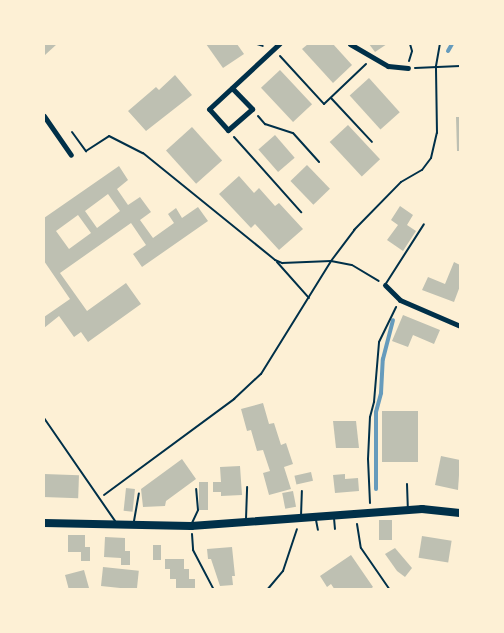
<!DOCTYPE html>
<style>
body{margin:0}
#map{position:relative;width:504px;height:633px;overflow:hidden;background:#fdf0d5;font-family:"Fira Sans",sans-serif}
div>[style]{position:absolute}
.stream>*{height:4px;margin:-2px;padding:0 2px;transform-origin:2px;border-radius:2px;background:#669bbc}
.building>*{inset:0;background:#bec0b2;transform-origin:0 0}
.path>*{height:2px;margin:-1px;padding:0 1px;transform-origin:1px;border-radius:1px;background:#003049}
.service>*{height:2px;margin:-1px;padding:0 1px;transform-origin:1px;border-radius:1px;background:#003049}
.minor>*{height:5px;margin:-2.5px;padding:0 2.5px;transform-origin:2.5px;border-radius:2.5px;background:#003049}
.secondary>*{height:8px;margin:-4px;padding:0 4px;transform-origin:4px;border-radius:4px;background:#003049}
span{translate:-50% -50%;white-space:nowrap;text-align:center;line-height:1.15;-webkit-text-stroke:6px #fdf0d5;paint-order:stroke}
.frame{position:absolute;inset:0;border:45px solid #fdf0d5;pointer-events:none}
</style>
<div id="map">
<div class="stream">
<div style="left:448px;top:51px;width:8px;rotate:-60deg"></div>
<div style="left:376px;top:489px;width:77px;rotate:-90deg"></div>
<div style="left:376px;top:412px;width:20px;rotate:-75deg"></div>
<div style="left:381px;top:393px;width:34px;rotate:-87deg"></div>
<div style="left:383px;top:359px;width:40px;rotate:-75.6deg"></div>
</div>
<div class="building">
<div style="clip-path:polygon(44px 44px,57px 44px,45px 55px)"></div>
<div style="clip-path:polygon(206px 44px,237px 44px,244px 54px,223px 68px)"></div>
<div style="clip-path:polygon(308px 44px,333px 44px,352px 65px,333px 83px,302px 49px)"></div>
<div style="clip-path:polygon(369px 44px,387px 44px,375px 52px)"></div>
<div style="left:280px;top:70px;width:47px;height:26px;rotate:47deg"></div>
<div style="clip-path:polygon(175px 75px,192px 95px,146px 131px,128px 111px,156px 87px,159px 90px)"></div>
<div style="left:369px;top:78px;width:46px;height:26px;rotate:48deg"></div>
<div style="clip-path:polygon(456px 117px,460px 117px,460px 151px,457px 151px)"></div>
<div style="left:348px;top:125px;width:47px;height:25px;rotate:47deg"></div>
<div style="left:192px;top:127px;width:45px;height:35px;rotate:48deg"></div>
<div style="left:275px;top:135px;width:30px;height:22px;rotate:49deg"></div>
<div style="left:307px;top:165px;width:33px;height:23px;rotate:46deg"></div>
<div style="clip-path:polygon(evenodd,119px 166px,128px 180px,117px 189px,128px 205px,140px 197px,151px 212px,140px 220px,153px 238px,174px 223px,168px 214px,176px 208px,182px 218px,198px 207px,208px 221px,142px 267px,133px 254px,146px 245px,131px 223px,60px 273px,87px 311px,126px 283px,141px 304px,88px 342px,81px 332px,74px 337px,59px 316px,44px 328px,44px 317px,70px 299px,44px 261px,44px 218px,119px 166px,108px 194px,120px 211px,97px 228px,85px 211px,108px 194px,119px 166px,78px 215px,91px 233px,69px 249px,56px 231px,78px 215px)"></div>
<div style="clip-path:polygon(239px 176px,254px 193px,259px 188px,275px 206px,279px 203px,303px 229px,279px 250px,255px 224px,251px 228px,219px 194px)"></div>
<div style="clip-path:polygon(400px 206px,413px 215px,407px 225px,416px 231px,403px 251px,387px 240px,398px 225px,391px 220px)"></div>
<div style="clip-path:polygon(454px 262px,460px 265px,460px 286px,454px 302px,422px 290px,428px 277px,445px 284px)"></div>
<div style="clip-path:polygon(403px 315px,440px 330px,434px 344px,413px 335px,408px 347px,392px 341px)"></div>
<div style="clip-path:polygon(263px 403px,269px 424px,274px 423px,281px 445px,286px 443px,293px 464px,284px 467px,291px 489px,269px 495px,263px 473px,270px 471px,263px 450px,257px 451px,251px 430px,247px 431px,241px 409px)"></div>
<div style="left:382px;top:411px;width:36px;height:51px"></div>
<div style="clip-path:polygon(333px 421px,356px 421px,359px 448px,336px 448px)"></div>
<div style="clip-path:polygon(441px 456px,460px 460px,458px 490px,435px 485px)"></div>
<div style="clip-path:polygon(182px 459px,196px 479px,166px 501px,165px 506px,143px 507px,141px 489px)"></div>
<div style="clip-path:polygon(240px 466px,242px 495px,221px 496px,221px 492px,213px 492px,213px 482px,221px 482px,220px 467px)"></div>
<div style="left:311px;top:472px;width:9px;height:17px;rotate:77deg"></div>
<div style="left:44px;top:474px;width:35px;height:23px;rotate:2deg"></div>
<div style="clip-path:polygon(345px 474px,345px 479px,358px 478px,359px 491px,335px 493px,333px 475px)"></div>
<div style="left:199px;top:482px;width:9px;height:28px"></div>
<div style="left:126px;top:488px;width:9px;height:23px;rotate:6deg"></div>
<div style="left:293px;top:491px;width:16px;height:11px;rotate:79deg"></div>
<div style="left:379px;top:520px;width:13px;height:20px"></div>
<div style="clip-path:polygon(68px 535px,85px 535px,85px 547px,90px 547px,90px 561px,81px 561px,81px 552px,68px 552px)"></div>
<div style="left:422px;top:536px;width:30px;height:22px;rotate:9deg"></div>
<div style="clip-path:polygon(105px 537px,125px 538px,125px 551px,130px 551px,130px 565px,121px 565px,121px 558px,104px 557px)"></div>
<div style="left:153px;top:545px;width:8px;height:15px"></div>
<div style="clip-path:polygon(232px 547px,235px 576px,232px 576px,233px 585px,220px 586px,211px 559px,208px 559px,207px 549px)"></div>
<div style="clip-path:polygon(395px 548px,412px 568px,405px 577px,397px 571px,385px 554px)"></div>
<div style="clip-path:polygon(351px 555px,373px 587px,369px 590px,335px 590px,331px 584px,327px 587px,320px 576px)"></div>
<div style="clip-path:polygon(165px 559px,184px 559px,184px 569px,189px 569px,189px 579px,195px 579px,195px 590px,176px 589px,176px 579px,170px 579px,170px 569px,165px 569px)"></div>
<div style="left:103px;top:567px;width:36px;height:19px;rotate:6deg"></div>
<div style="clip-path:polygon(84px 570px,89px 588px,69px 590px,65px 575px)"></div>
</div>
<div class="path">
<div style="left:257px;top:44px;width:6px;rotate:18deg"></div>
<div style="left:280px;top:56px;width:65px;rotate:47.5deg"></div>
<div style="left:324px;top:104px;width:58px;rotate:-43.6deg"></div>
<div style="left:409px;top:61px;width:10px;rotate:-73deg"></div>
<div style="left:412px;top:51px;width:7px;rotate:-106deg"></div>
<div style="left:415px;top:68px;width:45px;rotate:-2.5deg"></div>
<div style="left:331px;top:98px;width:60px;rotate:47deg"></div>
<div style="left:258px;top:116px;width:11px;rotate:49deg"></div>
<div style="left:265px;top:124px;width:29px;rotate:18deg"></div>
<div style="left:293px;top:133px;width:39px;rotate:48deg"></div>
<div style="left:72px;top:132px;width:24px;rotate:54deg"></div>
<div style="left:86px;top:151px;width:27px;rotate:-33deg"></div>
<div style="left:109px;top:136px;width:38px;rotate:27deg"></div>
<div style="left:143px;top:153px;width:170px;rotate:39deg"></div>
<div style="left:275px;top:260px;width:8px;rotate:23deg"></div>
<div style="left:282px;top:263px;width:49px;rotate:-2.3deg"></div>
<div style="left:331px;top:261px;width:21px;rotate:11deg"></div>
<div style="left:352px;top:265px;width:31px;rotate:31deg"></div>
<div style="left:234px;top:137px;width:101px;rotate:48.2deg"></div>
<div style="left:277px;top:262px;width:48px;rotate:48.4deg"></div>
<div style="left:104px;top:495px;width:162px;rotate:-36.4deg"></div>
<div style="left:234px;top:399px;width:37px;rotate:-43deg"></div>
<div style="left:261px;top:374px;width:133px;rotate:-58.2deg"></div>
<div style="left:331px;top:261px;width:39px;rotate:-53deg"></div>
<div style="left:354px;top:230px;width:67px;rotate:-45.6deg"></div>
<div style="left:401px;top:182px;width:24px;rotate:-30deg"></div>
<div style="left:422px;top:170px;width:15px;rotate:-53deg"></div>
<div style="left:431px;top:158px;width:26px;rotate:-77deg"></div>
<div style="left:437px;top:133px;width:67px;rotate:-90.9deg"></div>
<div style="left:436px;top:66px;width:22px;rotate:-80deg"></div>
<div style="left:370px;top:503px;width:44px;rotate:-92.6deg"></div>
<div style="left:368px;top:459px;width:42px;rotate:-87.3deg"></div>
<div style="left:370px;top:417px;width:16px;rotate:-75deg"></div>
<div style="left:374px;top:402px;width:60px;rotate:-85.2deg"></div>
<div style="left:379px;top:342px;width:39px;rotate:-64deg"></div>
<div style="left:357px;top:524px;width:24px;rotate:81deg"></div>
<div style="left:361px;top:548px;width:51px;rotate:55.4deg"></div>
<div style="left:192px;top:534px;width:16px;rotate:86deg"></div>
<div style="left:193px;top:550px;width:45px;rotate:62.3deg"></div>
<div style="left:267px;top:590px;width:25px;rotate:-50deg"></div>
<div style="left:283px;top:571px;width:44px;rotate:-71.6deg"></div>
</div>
<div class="service">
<div style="left:385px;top:285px;width:72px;rotate:-57.4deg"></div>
<div style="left:44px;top:418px;width:125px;rotate:55.4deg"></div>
<div style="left:407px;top:484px;width:23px;rotate:88deg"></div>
<div style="left:301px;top:516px;width:25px;rotate:-88deg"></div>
<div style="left:334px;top:518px;width:11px;rotate:85deg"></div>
<div style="left:246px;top:519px;width:32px;rotate:-88deg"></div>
<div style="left:316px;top:520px;width:10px;rotate:79deg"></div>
<div style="left:134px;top:521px;width:28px;rotate:-80deg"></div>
<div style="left:192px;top:523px;width:14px;rotate:-65deg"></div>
<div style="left:198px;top:510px;width:21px;rotate:-95deg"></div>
</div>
<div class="minor">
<div style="left:350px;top:44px;width:44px;rotate:30.1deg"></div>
<div style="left:388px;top:66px;width:20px;rotate:6deg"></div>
<div style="left:232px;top:88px;width:29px;rotate:46deg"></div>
<div style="left:252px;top:109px;width:32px;rotate:139deg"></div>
<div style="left:228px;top:130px;width:28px;rotate:-132deg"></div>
<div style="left:209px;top:109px;width:96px;rotate:-42.9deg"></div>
<div style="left:44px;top:116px;width:47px;rotate:55.3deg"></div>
<div style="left:385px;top:285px;width:21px;rotate:45deg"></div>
<div style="left:400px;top:300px;width:65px;rotate:23.4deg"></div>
</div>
<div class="secondary">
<div style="left:44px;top:523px;width:147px;rotate:1.2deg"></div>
<div style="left:191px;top:526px;width:232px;rotate:-4.2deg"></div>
<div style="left:422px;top:509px;width:38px;rotate:6deg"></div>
</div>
<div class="frame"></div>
</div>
